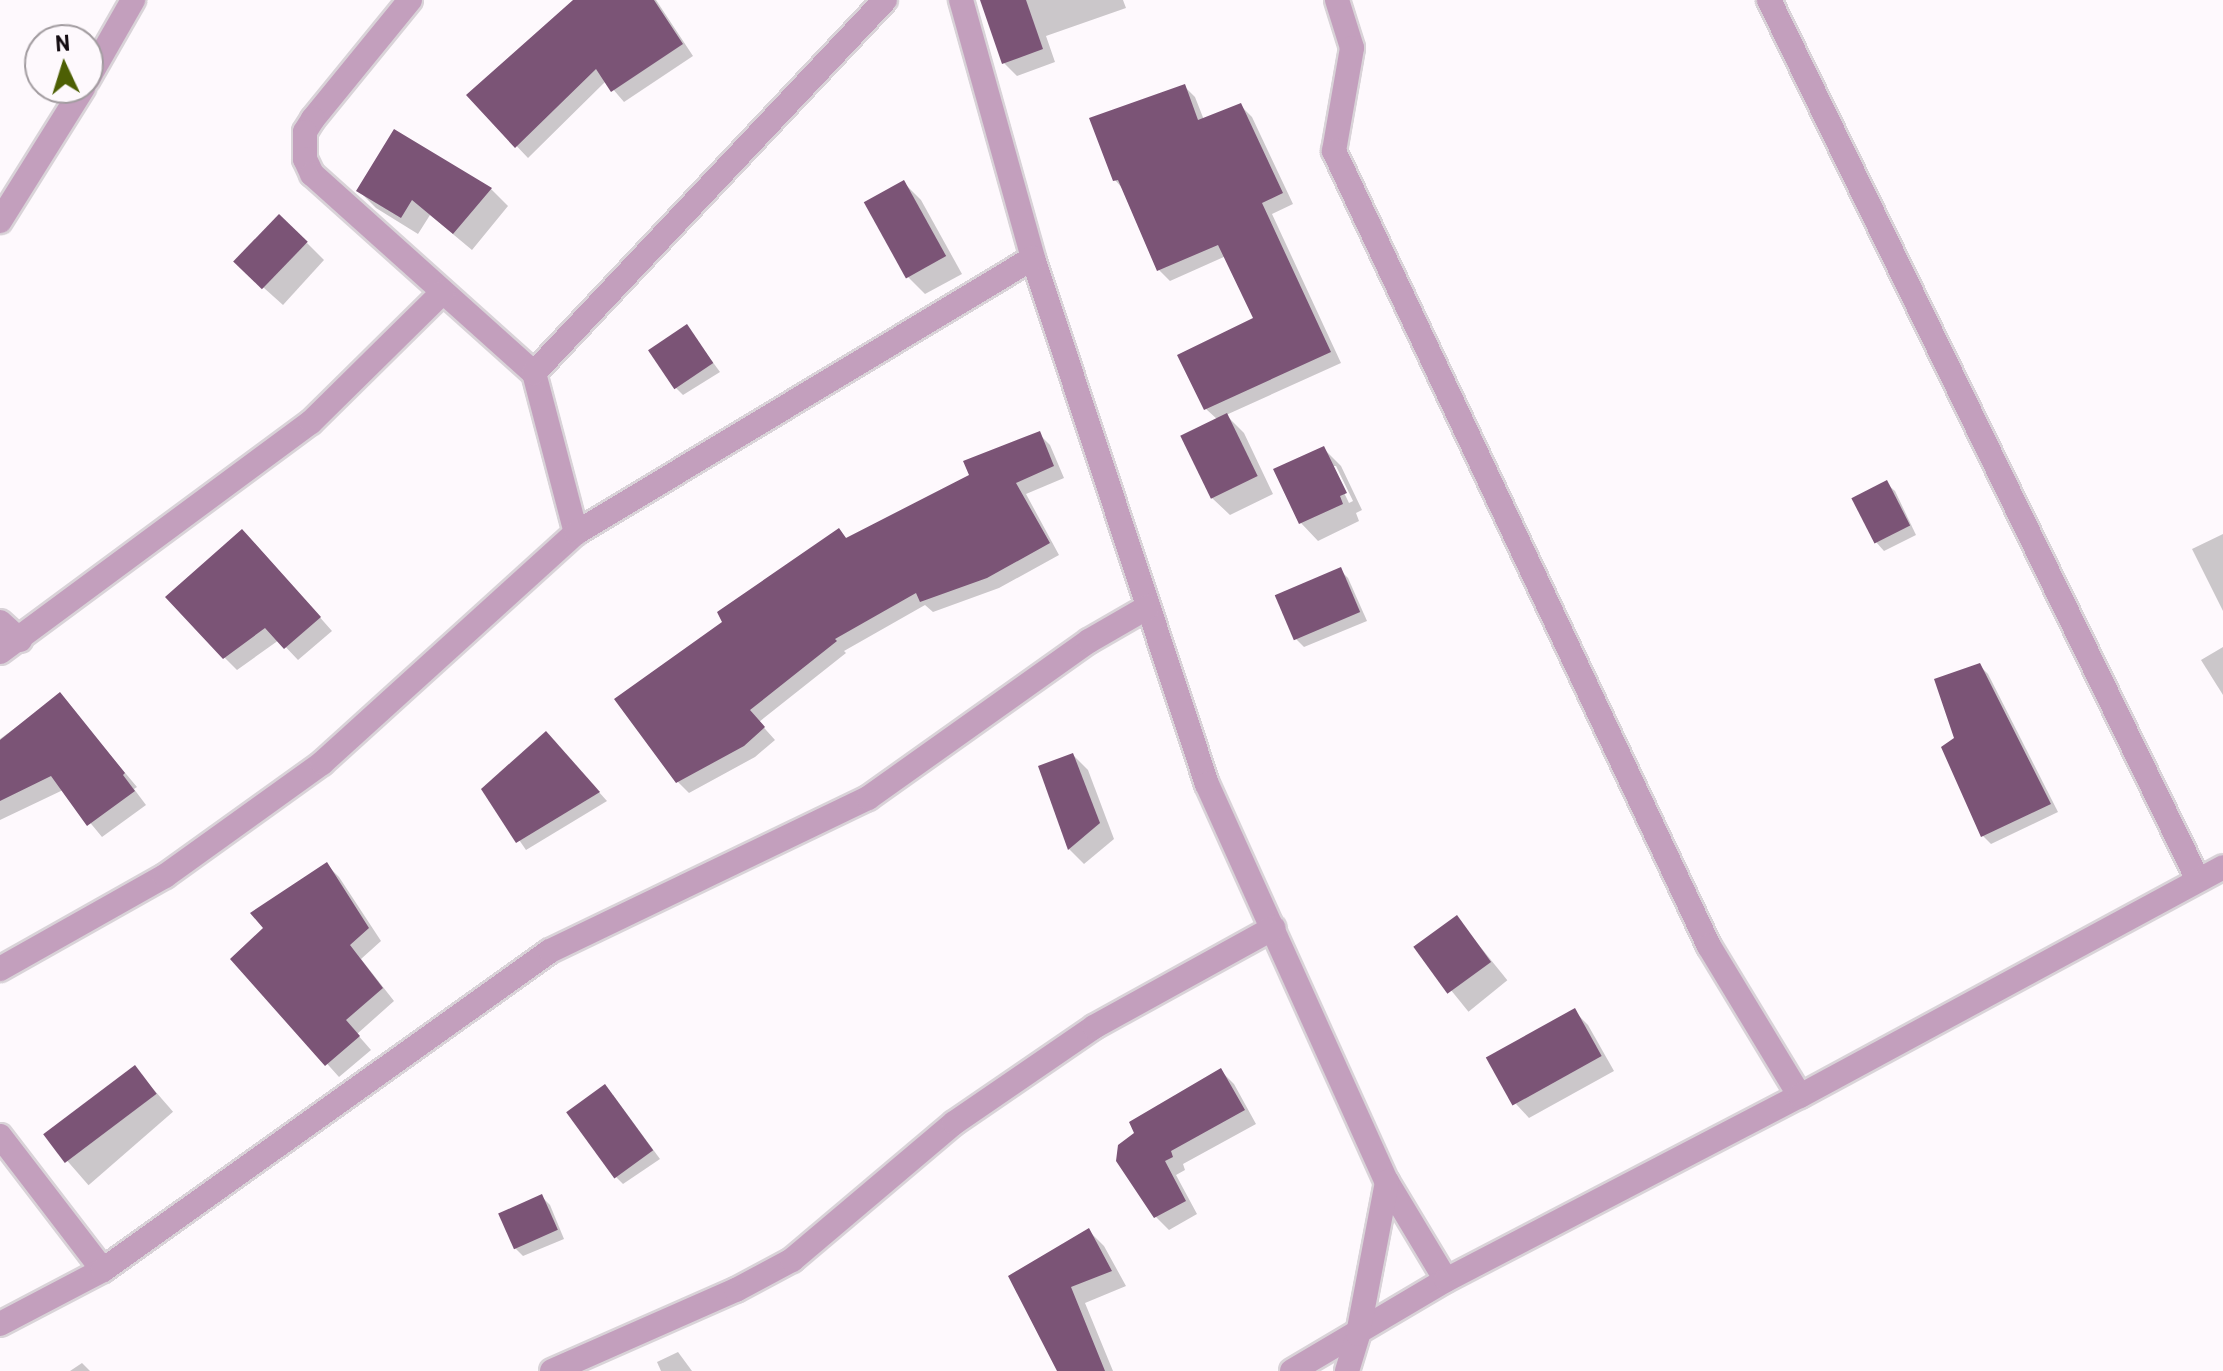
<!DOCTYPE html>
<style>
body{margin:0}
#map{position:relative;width:2223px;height:1371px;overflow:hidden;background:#fef9fd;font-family:Barlow,sans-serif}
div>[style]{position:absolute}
.shadow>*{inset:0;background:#0003;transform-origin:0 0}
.building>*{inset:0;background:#7b5476;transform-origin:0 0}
.roads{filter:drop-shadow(2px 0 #d9d3d8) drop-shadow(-2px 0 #d9d3d8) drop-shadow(0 2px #d9d3d8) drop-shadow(0 -2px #d9d3d8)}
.minor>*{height:24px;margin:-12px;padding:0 12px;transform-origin:12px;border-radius:12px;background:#c39fbd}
span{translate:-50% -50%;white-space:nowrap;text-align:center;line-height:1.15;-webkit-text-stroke:8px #fef9fd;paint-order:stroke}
.north{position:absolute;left:24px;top:24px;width:80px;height:80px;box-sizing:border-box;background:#fef9fd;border:2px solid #a19b9f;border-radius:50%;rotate:356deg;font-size:22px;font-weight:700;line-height:32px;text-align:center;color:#150d13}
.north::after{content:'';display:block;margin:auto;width:28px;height:36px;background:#4d5f04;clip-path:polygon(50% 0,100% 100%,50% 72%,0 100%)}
</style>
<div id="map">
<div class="shadow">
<div style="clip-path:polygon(577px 0,656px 0,693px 56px,624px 102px,606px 81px,528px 158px,468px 95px)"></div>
<div style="clip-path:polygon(982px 0,1123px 0,1126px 8px,1046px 36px,1055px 62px,1017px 76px,1004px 63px)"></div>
<div style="clip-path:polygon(1184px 86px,1195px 97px,1204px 120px,1241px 106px,1252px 117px,1293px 204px,1272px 214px,1341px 363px,1226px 415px,1244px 433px,1273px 494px,1230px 515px,1212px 498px,1218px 420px,1206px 409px,1256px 319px,1226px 256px,1170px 281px,1159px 270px,1124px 190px,1115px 180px)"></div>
<div style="clip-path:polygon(904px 183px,921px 200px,962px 274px,925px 294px,908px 277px)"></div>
<div style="clip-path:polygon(491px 189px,508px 206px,472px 250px,430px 215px,418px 234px,376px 208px,359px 191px)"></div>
<div style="clip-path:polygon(307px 243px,324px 260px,283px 305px,254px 279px)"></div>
<div style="clip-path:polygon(687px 327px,720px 372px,683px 395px,675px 387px)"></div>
<div style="clip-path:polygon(1039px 434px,1050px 445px,1064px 478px,1026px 494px,1059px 555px,999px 588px,933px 612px,925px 605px,844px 651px,846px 653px,759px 722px,775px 740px,755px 757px,689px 793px,678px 782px,725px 622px,839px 531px,848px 540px,972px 476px)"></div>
<div style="clip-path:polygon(evenodd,1323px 448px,1341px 466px,1362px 510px,1356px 513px,1359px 521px,1318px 541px,1301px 523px,1275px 470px,1323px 448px,1331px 466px,1336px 466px,1353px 501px,1349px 503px,1331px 466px)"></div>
<div style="clip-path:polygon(1886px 483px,1895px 491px,1916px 535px,1884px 551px,1876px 542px,1854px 498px)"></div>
<div style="clip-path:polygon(2223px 534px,2223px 611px,2192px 549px)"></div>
<div style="clip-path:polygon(255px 544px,332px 631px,298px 660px,279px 640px,237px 670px,224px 657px)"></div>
<div style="clip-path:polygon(1340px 570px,1348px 578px,1367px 621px,1304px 647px,1296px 639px)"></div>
<div style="clip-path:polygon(2223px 647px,2223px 695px,2201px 660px)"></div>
<div style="clip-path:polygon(1979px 665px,1988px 674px,2058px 812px,1991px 844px,1983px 836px,1957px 739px)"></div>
<div style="clip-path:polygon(60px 695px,137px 787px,134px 789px,146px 805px,102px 837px,63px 790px,0 820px,0 739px)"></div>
<div style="clip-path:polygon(554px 742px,607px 801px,526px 850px,484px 789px)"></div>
<div style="clip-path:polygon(1073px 755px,1088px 770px,1114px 839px,1084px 864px,1069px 849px)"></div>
<div style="clip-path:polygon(327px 865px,339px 877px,381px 941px,361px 959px,394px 1001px,357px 1034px,371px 1050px,339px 1077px,233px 959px)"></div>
<div style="left:1457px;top:918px;width:80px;height:50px;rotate:51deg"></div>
<div style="clip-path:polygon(1574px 1011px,1588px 1025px,1614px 1071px,1529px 1118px,1516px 1104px)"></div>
<div style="left:135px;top:1068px;width:58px;height:112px;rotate:49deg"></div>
<div style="clip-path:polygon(1221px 1071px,1234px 1084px,1256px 1124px,1183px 1164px,1185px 1170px,1176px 1175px,1197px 1214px,1169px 1230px,1156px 1217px,1119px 1160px)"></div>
<div style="clip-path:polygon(613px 1095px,660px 1159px,623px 1184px,614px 1175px)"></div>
<div style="clip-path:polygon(542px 1197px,550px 1205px,564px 1239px,523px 1256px,515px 1248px)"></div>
<div style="clip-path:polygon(1089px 1231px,1104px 1246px,1126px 1286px,1085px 1303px,1113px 1371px,1059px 1371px,1011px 1277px)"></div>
<div style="clip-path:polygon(678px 1352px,692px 1371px,661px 1371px,657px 1362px)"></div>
<div style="clip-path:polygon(82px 1363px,90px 1371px,70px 1371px)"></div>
</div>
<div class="building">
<div style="clip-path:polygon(573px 0,654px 0,683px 44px,611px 92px,596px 69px,515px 148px,466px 95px)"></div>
<div style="clip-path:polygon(980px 0,1026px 0,1043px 49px,1002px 64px)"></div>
<div style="clip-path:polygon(1185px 84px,1198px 120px,1241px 103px,1283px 193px,1262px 203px,1331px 352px,1204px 410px,1177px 355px,1253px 318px,1218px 245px,1157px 271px,1118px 180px,1113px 181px,1089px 118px)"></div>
<div style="clip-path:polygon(394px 129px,492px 188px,453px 234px,412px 200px,401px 218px,356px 191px)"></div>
<div style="left:904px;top:180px;width:87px;height:46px;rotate:61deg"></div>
<div style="left:279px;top:214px;width:40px;height:66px;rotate:44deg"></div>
<div style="left:687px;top:324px;width:47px;height:47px;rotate:56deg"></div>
<div style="left:1227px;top:413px;width:70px;height:52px;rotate:64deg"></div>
<div style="clip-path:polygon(1040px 431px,1054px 466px,1016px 483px,1050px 543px,987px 578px,920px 602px,916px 593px,835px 639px,837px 641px,750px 710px,765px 727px,744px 746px,676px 783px,614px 699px,722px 622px,717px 612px,839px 528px,846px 538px,969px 475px,963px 461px)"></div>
<div style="clip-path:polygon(1324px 446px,1347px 493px,1340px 496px,1343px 504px,1299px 524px,1273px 469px)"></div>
<div style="left:1887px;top:480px;width:51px;height:40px;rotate:63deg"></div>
<div style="clip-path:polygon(242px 529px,321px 617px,284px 649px,265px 628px,223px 659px,165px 597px)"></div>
<div style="left:1341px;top:567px;width:49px;height:72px;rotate:67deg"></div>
<div style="clip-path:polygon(1980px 663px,2051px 804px,1981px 837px,1941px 747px,1954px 738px,1934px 679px)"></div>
<div style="clip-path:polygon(60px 692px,125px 773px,123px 775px,135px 791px,87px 826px,51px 776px,0 801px,0 740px)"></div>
<div style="clip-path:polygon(546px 731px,600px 792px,516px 843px,481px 789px)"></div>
<div style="clip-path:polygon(1073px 753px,1100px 823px,1068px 850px,1038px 766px)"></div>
<div style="clip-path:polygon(327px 862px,369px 928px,350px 945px,383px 988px,346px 1020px,360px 1036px,325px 1066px,230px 959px,263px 928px,250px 913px)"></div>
<div style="left:1457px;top:915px;width:58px;height:54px;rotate:54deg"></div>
<div style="left:1575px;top:1008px;width:55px;height:102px;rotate:61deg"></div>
<div style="left:135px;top:1065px;width:36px;height:115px;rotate:53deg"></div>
<div style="clip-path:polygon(1221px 1068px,1245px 1110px,1171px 1151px,1173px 1157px,1165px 1161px,1186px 1201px,1154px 1218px,1116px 1161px,1118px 1145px,1134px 1133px,1129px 1122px)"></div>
<div style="left:605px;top:1084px;width:82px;height:48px;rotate:54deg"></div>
<div style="left:542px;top:1194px;width:39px;height:48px;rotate:66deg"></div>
<div style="clip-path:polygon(1089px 1228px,1112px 1271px,1071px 1287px,1105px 1371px,1057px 1371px,1008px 1276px)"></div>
</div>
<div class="roads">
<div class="minor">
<div style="left:410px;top:0;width:154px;rotate:129.2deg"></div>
<div style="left:313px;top:119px;width:15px;rotate:122deg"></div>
<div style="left:305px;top:132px;width:27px;rotate:90deg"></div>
<div style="left:305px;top:159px;width:17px;rotate:65deg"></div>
<div style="left:312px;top:174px;width:298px;rotate:41.9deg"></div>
<div style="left:961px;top:0;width:268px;rotate:74.4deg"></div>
<div style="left:1033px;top:258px;width:554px;rotate:71.7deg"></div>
<div style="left:1207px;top:784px;width:437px;rotate:65.7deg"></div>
<div style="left:1387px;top:1182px;width:114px;rotate:59deg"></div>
<div style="left:1337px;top:0;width:50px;rotate:72.6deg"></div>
<div style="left:1352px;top:48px;width:105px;rotate:99.9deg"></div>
<div style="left:1334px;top:151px;width:879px;rotate:64.75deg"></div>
<div style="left:1709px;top:946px;width:175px;rotate:58.8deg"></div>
<div style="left:1769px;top:0;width:979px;rotate:64.01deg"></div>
<div style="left:88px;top:79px;width:91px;rotate:-60.3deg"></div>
<div style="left:0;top:221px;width:157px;rotate:-58deg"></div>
<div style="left:576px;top:533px;width:165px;rotate:-104.7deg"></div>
<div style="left:534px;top:373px;width:512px;rotate:-46.74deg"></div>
<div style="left:0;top:622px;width:27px;rotate:42deg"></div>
<div style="left:0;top:652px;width:387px;rotate:-36.5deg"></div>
<div style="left:311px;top:422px;width:185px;rotate:-44.6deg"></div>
<div style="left:0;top:969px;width:189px;rotate:-29.4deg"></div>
<div style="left:165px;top:876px;width:193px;rotate:-35.7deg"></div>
<div style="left:322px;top:763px;width:343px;rotate:-42.2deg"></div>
<div style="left:576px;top:533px;width:533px;rotate:-31.04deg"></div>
<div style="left:0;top:1136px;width:169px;rotate:52.5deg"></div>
<div style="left:0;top:1324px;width:116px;rotate:-27.7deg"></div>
<div style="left:103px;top:1270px;width:549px;rotate:-35.51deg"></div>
<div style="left:550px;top:951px;width:353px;rotate:-25.7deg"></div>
<div style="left:868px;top:798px;width:271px;rotate:-35.4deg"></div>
<div style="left:1089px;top:641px;width:68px;rotate:-30deg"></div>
<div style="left:552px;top:1371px;width:201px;rotate:-23.8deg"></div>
<div style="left:736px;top:1290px;width:64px;rotate:-28.2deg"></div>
<div style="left:792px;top:1260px;width:212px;rotate:-40.2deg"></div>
<div style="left:954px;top:1123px;width:170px;rotate:-34.4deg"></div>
<div style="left:1094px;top:1027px;width:205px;rotate:-28.9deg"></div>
<div style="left:1292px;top:1371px;width:179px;rotate:-30.6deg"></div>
<div style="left:1446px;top:1280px;width:399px;rotate:-27.5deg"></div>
<div style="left:1800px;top:1096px;width:481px;rotate:-28.4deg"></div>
<div style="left:1347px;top:1371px;width:39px;rotate:-73deg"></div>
<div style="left:1358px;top:1334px;width:155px;rotate:-79.2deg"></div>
</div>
</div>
<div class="north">N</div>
</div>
